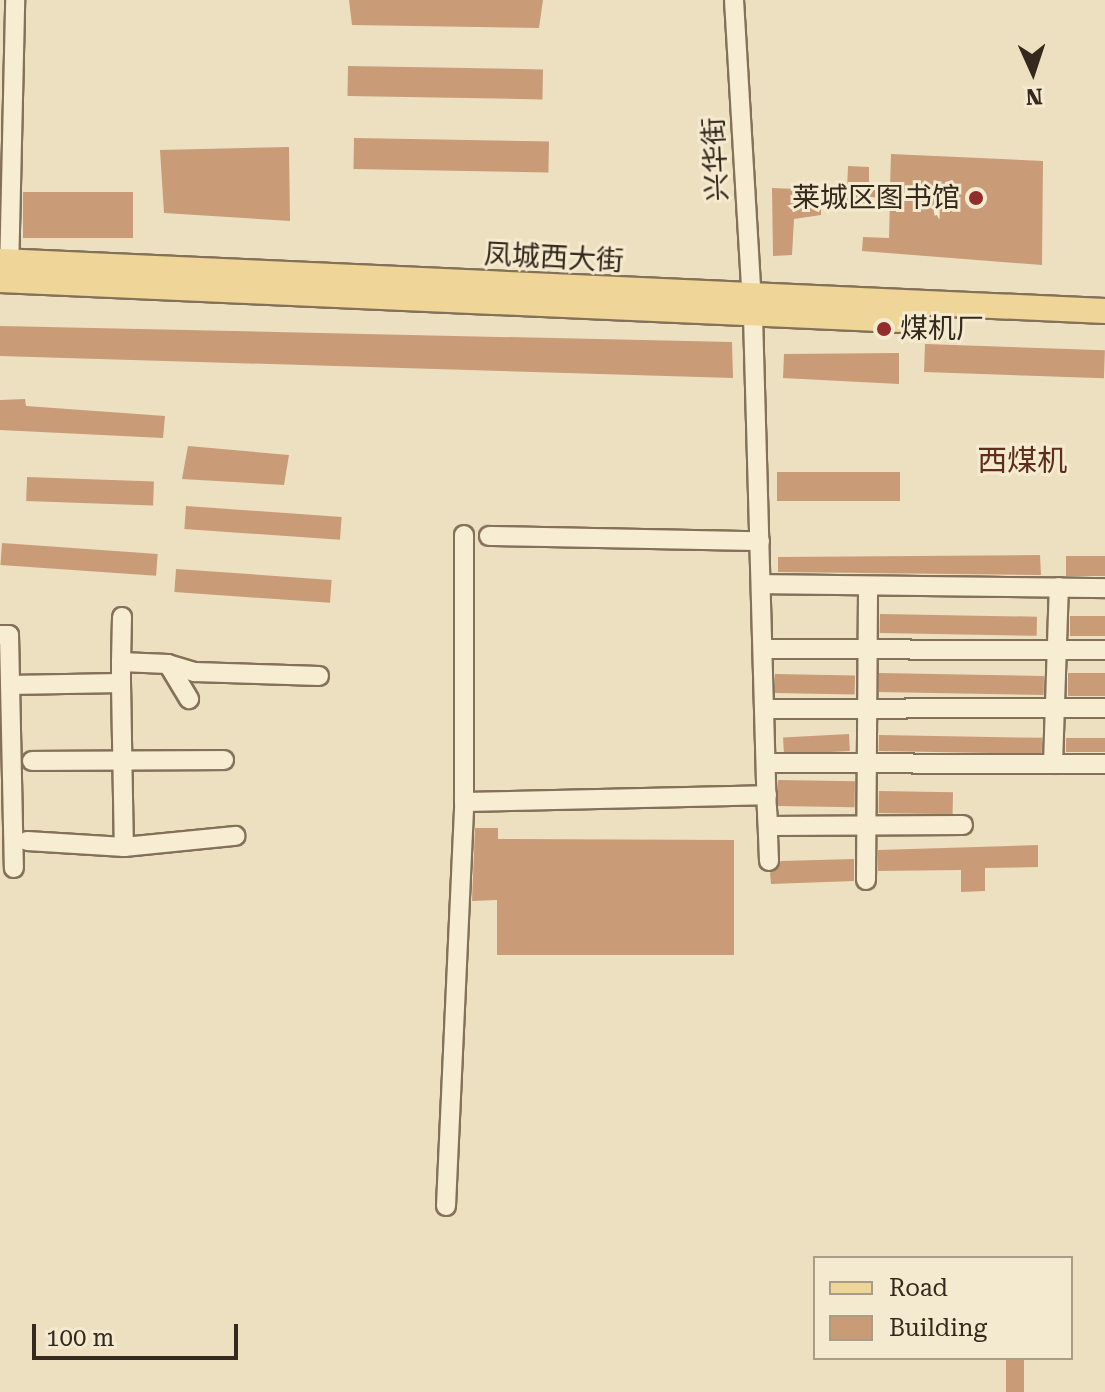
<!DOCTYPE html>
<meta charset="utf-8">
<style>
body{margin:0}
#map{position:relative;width:1105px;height:1392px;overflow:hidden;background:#ece0c0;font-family:"Roboto Serif","Noto Sans SC",serif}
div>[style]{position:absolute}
.building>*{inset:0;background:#c99b77;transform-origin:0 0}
.roads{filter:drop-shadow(2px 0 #847159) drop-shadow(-2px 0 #847159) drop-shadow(0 2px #847159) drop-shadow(0 -2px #847159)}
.minor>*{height:18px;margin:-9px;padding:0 9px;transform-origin:9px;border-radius:9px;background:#f7edd3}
.major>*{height:24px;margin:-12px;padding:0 12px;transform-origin:12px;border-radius:12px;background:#efd698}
.dots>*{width:22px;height:22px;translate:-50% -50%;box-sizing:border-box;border:4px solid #f4eacf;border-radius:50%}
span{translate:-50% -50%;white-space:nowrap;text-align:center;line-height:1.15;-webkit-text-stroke:6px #f4eacf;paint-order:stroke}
.street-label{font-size:28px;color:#34291d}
.poi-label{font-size:28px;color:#34291d}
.right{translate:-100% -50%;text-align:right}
.left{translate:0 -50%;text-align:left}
.neighbourhood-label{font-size:30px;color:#5f2d1e}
.legend{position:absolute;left:813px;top:1256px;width:260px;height:104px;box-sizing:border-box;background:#f4eacf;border:2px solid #a79d88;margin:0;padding:10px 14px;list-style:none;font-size:24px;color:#34291d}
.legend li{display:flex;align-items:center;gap:16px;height:40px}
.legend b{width:40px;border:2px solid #a79d88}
.north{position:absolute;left:993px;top:32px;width:80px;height:80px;-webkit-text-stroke:6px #f4eacf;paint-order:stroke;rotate:177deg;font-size:22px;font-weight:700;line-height:32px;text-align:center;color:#34291d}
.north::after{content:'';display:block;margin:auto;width:28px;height:36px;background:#34291d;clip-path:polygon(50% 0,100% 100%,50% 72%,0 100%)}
.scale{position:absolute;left:32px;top:1324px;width:206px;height:36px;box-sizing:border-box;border:4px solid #34291d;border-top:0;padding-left:10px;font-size:24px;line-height:28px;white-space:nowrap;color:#34291d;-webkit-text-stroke:6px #f4eacf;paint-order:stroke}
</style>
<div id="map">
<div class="building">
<div style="clip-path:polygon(349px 0,543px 0,539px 28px,352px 25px)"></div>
<div style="left:348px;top:66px;width:195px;height:30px;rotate:1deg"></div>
<div style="left:354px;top:138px;width:195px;height:31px;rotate:1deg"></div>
<div style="clip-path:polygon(289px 147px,290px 221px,164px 213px,160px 150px)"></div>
<div style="clip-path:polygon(891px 154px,1043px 161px,1042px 265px,862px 251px,863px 237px,889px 238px,890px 200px,866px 196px,867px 207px,821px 206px,821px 215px,794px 219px,792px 255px,773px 256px,772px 188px,847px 191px,848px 166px,869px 167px,869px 190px,890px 188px)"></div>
<div style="left:23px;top:192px;width:110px;height:46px"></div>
<div style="clip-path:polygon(0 326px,732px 342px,733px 378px,0 356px)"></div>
<div style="left:925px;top:344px;width:180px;height:28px;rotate:2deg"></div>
<div style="clip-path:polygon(899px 353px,899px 384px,783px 378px,784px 354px)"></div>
<div style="clip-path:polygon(25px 399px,26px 406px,165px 416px,163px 438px,0 430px,0 400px)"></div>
<div style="clip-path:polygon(188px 446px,289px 455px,284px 485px,182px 479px)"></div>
<div style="left:777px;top:472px;width:123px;height:29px"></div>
<div style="left:27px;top:477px;width:127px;height:24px;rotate:2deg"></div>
<div style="left:186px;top:506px;width:156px;height:23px;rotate:4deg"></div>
<div style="left:2px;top:543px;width:156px;height:22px;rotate:4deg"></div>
<div style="clip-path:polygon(1040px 555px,1041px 575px,778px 572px,778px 557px)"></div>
<div style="left:1066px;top:556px;width:39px;height:20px"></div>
<div style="left:176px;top:569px;width:156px;height:23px;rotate:4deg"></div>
<div style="left:880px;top:614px;width:157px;height:19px;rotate:1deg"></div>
<div style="left:1070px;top:616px;width:35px;height:20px"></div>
<div style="left:879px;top:673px;width:165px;height:19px;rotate:1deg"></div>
<div style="left:1068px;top:673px;width:37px;height:23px"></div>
<div style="left:775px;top:674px;width:80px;height:19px;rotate:1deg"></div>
<div style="left:849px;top:734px;width:17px;height:66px;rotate:87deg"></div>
<div style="left:879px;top:735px;width:163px;height:16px;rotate:1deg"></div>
<div style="left:1066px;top:738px;width:39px;height:14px"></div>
<div style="left:778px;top:780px;width:77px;height:26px;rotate:1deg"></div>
<div style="left:879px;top:791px;width:74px;height:22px;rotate:1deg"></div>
<div style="clip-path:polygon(475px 828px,498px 828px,498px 839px,734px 840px,734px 955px,497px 955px,497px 900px,472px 901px)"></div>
<div style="clip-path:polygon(1038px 845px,1038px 867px,985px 868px,985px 891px,961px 892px,961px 870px,878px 871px,878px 850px)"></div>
<div style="clip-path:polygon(854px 859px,854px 881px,771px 884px,770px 873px,781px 861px)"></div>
<div style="left:1006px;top:1358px;width:18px;height:34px"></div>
</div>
<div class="roads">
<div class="minor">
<div style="left:734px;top:0;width:317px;rotate:86.6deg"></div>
<div style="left:753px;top:316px;width:492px;rotate:88.4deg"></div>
<div style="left:9px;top:274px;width:274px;rotate:-88.7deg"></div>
<div style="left:489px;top:536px;width:271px;rotate:1.1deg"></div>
<div style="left:761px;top:584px;width:344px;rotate:0.7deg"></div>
<div style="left:0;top:635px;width:9px"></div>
<div style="left:9px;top:635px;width:233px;rotate:88.8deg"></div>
<div style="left:763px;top:649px;width:342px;rotate:0.2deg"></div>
<div style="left:121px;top:662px;width:45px;rotate:-88.7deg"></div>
<div style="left:168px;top:664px;width:28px;rotate:17deg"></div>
<div style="left:195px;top:672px;width:124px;rotate:1.8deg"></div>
<div style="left:121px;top:683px;width:21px;rotate:-90deg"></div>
<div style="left:121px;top:662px;width:47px;rotate:2.4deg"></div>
<div style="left:168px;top:664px;width:41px;rotate:59deg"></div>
<div style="left:10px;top:685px;width:111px;rotate:-1deg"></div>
<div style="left:121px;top:683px;width:164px;rotate:89deg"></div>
<div style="left:124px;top:847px;width:97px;rotate:-176.5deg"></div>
<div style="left:765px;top:709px;width:340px;rotate:-0.2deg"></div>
<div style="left:32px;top:761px;width:192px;rotate:-0.3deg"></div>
<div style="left:766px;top:763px;width:339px;rotate:0.2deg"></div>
<div style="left:1053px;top:764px;width:177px;rotate:-88.1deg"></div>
<div style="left:464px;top:802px;width:303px;rotate:-1.3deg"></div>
<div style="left:124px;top:847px;width:112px;rotate:-5.7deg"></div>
<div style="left:769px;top:861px;width:53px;rotate:-92.2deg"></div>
<div style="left:767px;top:808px;width:18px;rotate:87deg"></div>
<div style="left:768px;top:826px;width:195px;rotate:-0.3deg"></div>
<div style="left:866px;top:880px;width:294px;rotate:-89.6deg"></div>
<div style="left:446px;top:1206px;width:404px;rotate:-87.4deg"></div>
<div style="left:464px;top:802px;width:267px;rotate:-90deg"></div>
</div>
<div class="major">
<div style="left:0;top:261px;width:1106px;rotate:2.59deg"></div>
<div style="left:0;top:280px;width:902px;rotate:2.54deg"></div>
</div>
</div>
<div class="dots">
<div style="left:976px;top:198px;background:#912d2b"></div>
<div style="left:884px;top:329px;background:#912d2b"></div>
</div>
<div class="street-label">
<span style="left:716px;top:159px;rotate:-93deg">兴华街</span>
<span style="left:554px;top:258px;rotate:3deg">凤城西大街</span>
</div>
<div class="poi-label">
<span class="right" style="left:960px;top:198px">莱城区图书馆</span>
<span class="left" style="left:900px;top:329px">煤机厂</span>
</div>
<div class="neighbourhood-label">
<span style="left:1022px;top:461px">西煤机</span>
</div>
<ul class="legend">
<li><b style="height:10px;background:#efd698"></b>Road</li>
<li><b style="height:22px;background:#c99b77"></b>Building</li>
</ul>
<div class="north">N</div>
<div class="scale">100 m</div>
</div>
